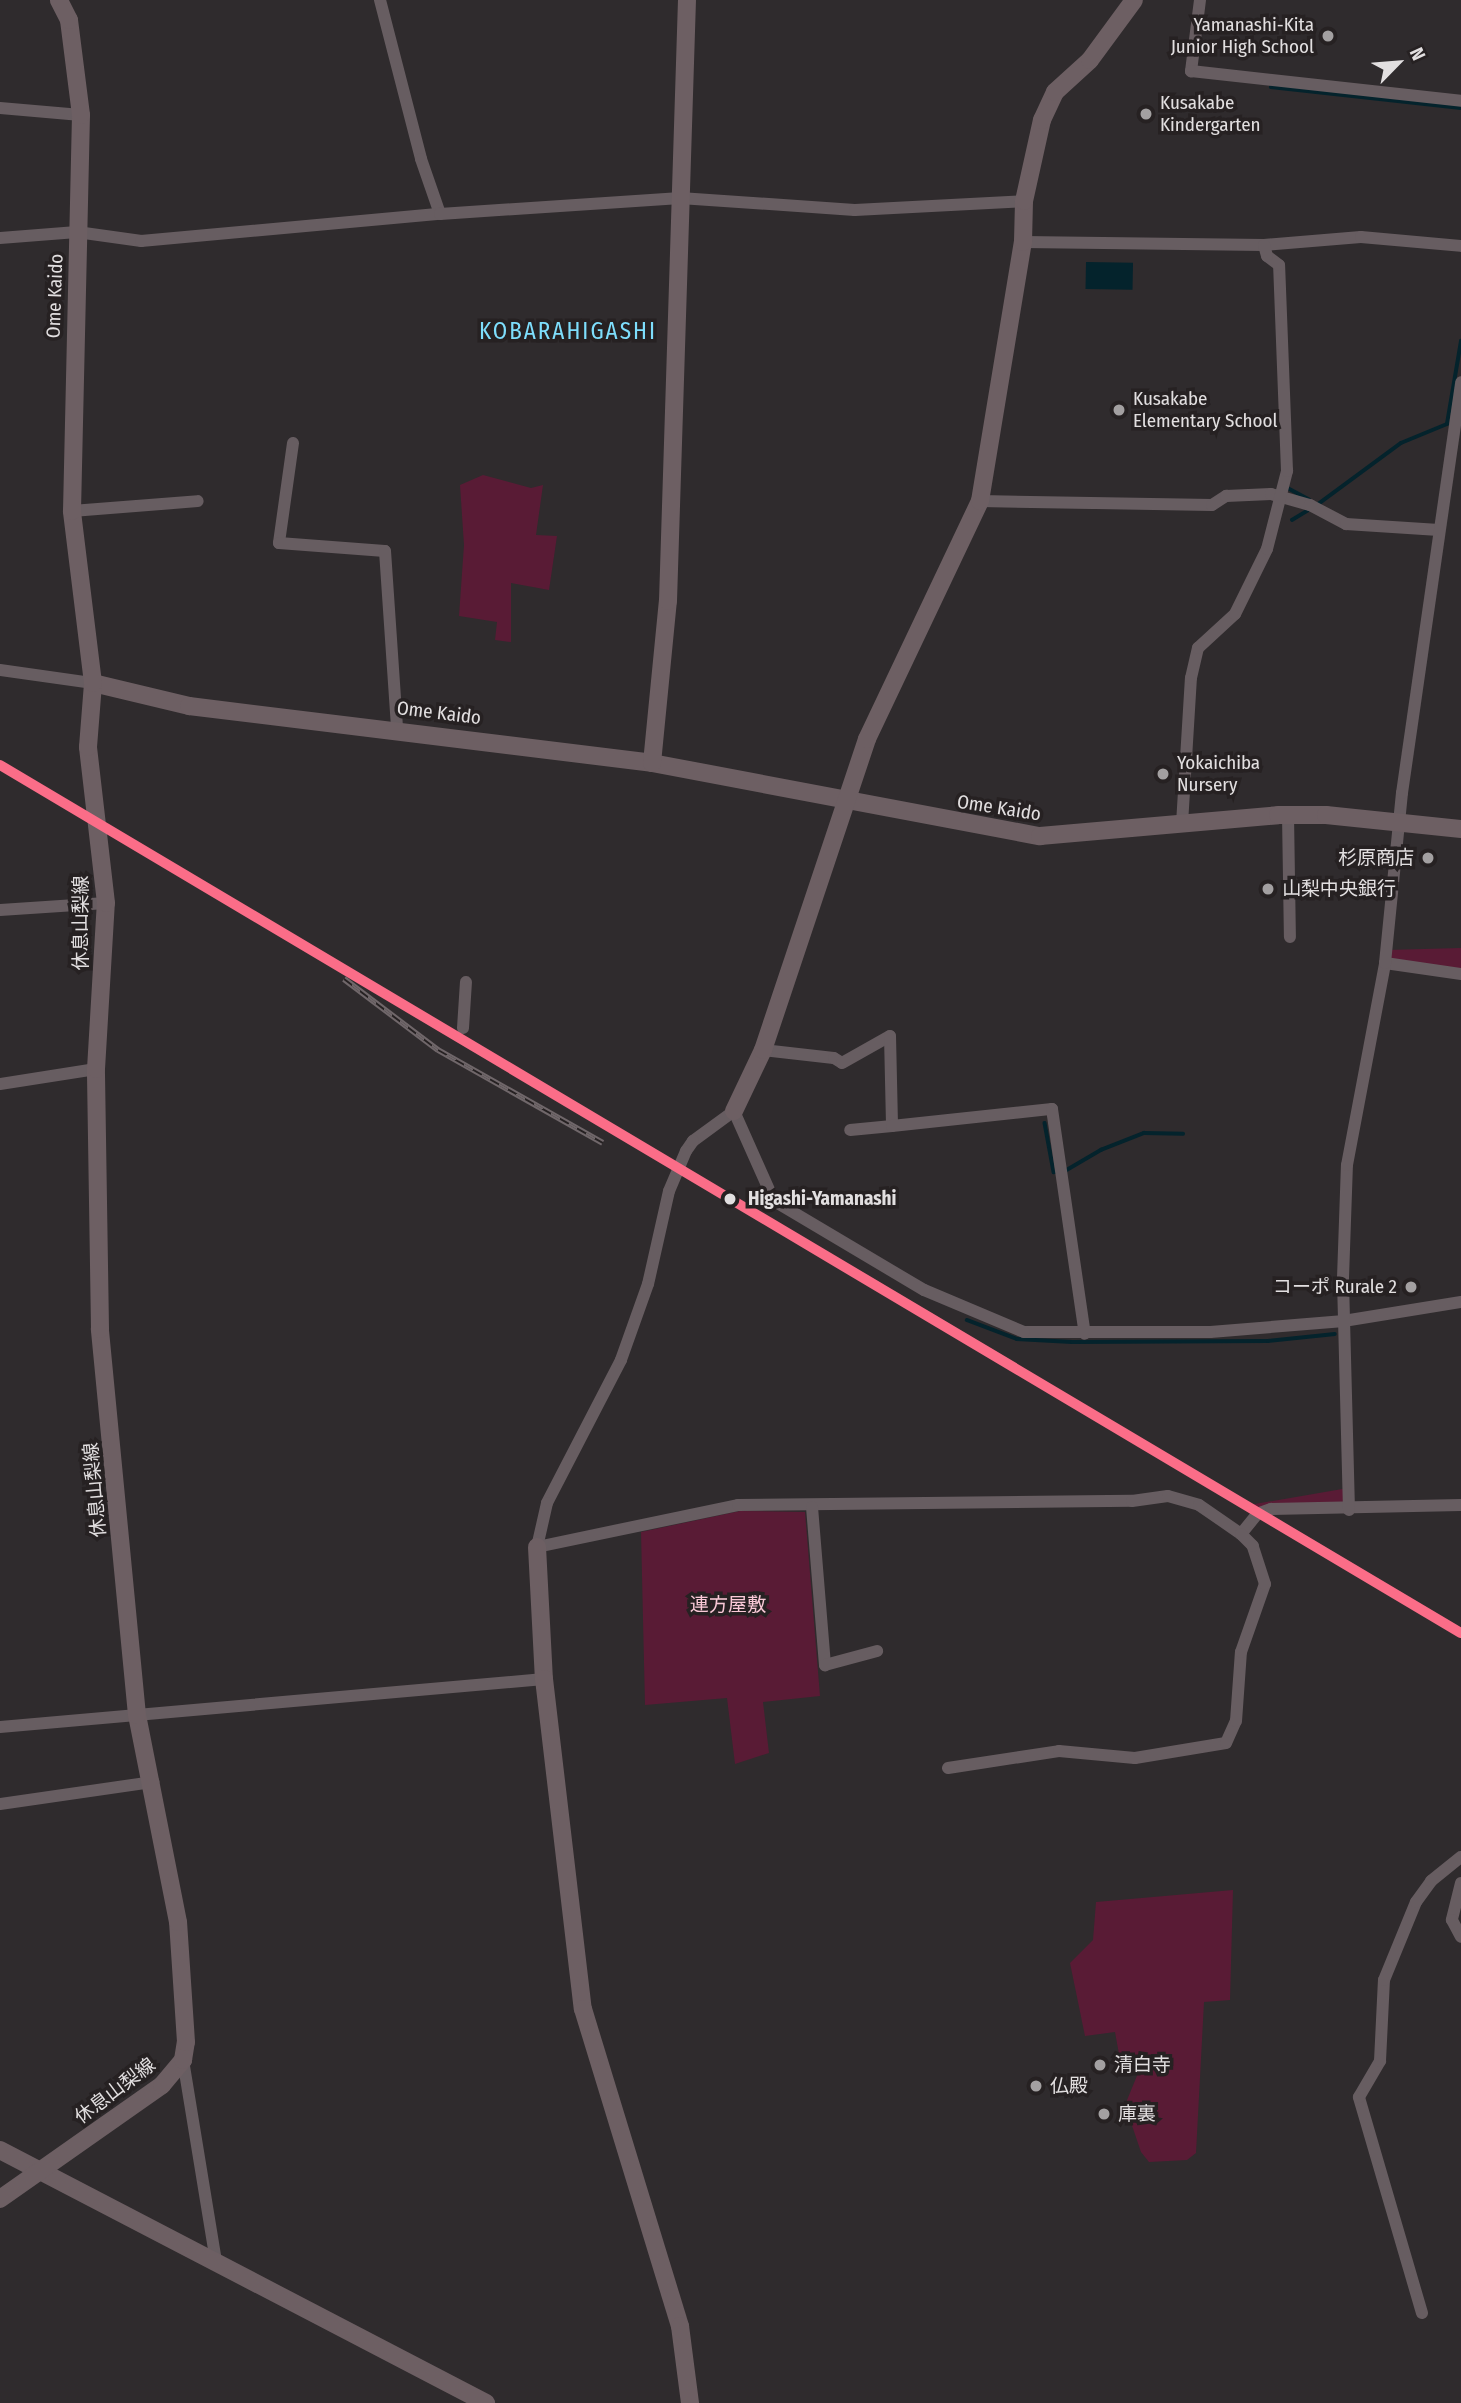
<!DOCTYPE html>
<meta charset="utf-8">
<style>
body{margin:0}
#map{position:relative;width:1461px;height:2403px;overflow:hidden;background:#2f2b2d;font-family:"Fira Sans Condensed","Noto Sans JP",sans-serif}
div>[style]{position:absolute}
.green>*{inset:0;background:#591b35}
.water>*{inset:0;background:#04232c;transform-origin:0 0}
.stream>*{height:3.5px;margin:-1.75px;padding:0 1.75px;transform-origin:1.75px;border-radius:1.75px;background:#04232c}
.street>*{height:12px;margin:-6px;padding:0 6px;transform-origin:6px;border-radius:6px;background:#675d61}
.secondary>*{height:18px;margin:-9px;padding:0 9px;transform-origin:9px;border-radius:9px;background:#6d5f63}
.rail>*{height:6px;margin-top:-3px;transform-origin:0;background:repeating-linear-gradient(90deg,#262122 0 10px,#70676a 0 20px);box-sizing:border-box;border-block:2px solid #70676a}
.rail-1>*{height:10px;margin:-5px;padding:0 5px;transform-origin:5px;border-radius:5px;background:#fb6d88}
.dots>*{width:19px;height:19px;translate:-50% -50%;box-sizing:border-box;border:4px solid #262122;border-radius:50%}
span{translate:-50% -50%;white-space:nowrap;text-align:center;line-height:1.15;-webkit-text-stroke:7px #262122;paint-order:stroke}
.poi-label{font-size:19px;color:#e2dfe0}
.right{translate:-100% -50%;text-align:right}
.left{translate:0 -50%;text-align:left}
.street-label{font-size:19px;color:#e2dfe0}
.stop-label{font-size:19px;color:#e2dfe0;font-weight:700}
.park-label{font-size:19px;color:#f9c9d7}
.quarter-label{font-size:23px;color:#7edefc;letter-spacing:2px}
.north{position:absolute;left:1363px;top:28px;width:70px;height:70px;-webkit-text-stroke:5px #262122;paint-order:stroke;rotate:65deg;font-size:19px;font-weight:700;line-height:28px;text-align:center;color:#e2dfe0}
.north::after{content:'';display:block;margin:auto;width:24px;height:32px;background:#e2dfe0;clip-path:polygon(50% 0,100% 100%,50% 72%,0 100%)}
</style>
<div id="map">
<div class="green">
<div style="clip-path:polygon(483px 475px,531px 488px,543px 485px,536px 535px,557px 536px,549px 590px,511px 583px,511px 642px,495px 640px,497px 622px,459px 616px,464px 545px,460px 485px)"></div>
<div style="clip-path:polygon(1461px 948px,1461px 974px,1385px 963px,1386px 950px)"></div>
<div style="clip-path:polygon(1348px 1488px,1349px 1510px,1263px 1513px,1249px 1505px)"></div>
<div style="clip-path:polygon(740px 1511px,805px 1512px,820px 1696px,763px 1702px,769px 1753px,735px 1764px,727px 1698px,645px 1705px,641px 1532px)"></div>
<div style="clip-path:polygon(1233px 1890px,1230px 2000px,1204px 2002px,1196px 2153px,1187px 2160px,1149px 2162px,1141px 2152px,1125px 2105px,1141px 2066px,1121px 2065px,1115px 2032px,1085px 2036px,1070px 1963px,1093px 1940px,1096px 1902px)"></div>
</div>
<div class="water">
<div style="left:1086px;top:262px;width:47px;height:27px;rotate:1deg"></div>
</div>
<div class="stream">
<div style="left:1271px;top:87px;width:191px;rotate:6.3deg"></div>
<div style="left:1286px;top:487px;width:26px;rotate:28deg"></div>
<div style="left:1317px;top:505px;width:104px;rotate:-36.4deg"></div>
<div style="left:1401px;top:443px;width:50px;rotate:-22.4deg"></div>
<div style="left:1447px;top:424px;width:84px;rotate:-80.4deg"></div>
<div style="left:1292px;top:520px;width:21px;rotate:-31deg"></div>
<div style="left:1045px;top:1123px;width:50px;rotate:79.6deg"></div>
<div style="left:1054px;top:1172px;width:3px"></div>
<div style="left:1065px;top:1171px;width:42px;rotate:-30.3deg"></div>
<div style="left:1101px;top:1150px;width:46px;rotate:-21.6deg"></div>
<div style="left:1144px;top:1133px;width:39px;rotate:1deg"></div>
<div style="left:967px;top:1320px;width:53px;rotate:20.8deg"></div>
<div style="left:1017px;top:1339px;width:55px;rotate:3.1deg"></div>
<div style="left:1072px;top:1342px;width:196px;rotate:-0.3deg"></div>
<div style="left:1268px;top:1341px;width:67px;rotate:-6deg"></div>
</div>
<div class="street">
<div style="left:380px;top:0;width:164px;rotate:75.5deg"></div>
<div style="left:421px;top:159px;width:58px;rotate:70.9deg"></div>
<div style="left:1200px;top:0;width:72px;rotate:97.2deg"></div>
<div style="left:1191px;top:71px;width:272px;rotate:6.3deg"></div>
<div style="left:0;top:108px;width:81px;rotate:4.9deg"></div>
<div style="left:0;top:238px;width:77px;rotate:-4.5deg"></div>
<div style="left:77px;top:232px;width:65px;rotate:8deg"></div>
<div style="left:141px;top:241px;width:300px;rotate:-5.2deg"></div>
<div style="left:440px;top:214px;width:241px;rotate:-3.8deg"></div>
<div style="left:680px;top:198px;width:175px;rotate:3.9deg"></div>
<div style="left:855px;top:210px;width:169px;rotate:-3deg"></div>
<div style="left:1023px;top:242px;width:241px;rotate:0.7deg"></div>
<div style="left:1264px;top:245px;width:97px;rotate:-4.7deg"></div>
<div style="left:1361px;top:237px;width:100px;rotate:5.1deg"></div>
<div style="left:293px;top:443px;width:101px;rotate:98deg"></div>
<div style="left:279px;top:543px;width:106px;rotate:4.3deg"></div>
<div style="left:385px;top:551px;width:178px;rotate:86.1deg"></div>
<div style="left:980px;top:501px;width:232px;rotate:1deg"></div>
<div style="left:1212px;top:505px;width:17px;rotate:-33deg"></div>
<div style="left:1226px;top:496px;width:45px;rotate:-2.5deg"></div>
<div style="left:1271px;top:494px;width:41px;rotate:15.8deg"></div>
<div style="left:1310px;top:505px;width:41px;rotate:27.8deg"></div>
<div style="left:1346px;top:524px;width:93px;rotate:3.7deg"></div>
<div style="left:72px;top:511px;width:126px;rotate:-4.5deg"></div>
<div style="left:0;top:670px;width:94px;rotate:8deg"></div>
<div style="left:1288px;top:815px;width:122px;rotate:89.1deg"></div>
<div style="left:1182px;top:824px;width:146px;rotate:-86.5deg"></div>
<div style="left:1191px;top:678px;width:31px;rotate:-77deg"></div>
<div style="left:1198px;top:648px;width:50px;rotate:-42.6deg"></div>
<div style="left:1235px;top:614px;width:72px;rotate:-63.8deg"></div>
<div style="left:1267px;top:549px;width:81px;rotate:-75.6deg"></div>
<div style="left:1287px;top:471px;width:206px;rotate:-92.2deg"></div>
<div style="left:1279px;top:265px;width:15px;rotate:-143deg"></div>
<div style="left:1267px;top:256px;width:11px;rotate:-105deg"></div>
<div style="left:0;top:910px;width:106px;rotate:-3.8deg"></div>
<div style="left:1385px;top:963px;width:77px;rotate:8.2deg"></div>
<div style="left:463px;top:1028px;width:46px;rotate:-86.3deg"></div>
<div style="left:763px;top:1050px;width:71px;rotate:6.4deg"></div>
<div style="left:834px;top:1058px;width:9px;rotate:32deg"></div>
<div style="left:842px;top:1063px;width:55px;rotate:-29.4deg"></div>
<div style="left:890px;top:1036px;width:90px;rotate:88.7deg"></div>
<div style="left:892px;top:1126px;width:42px;rotate:174.6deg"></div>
<div style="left:0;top:1084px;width:97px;rotate:-8.9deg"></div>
<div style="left:892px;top:1126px;width:161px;rotate:-6.1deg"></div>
<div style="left:1052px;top:1109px;width:227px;rotate:81.7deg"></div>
<div style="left:1461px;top:1302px;width:119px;rotate:170.8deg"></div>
<div style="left:1344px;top:1321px;width:134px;rotate:175.3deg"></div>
<div style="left:1210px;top:1332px;width:186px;rotate:180deg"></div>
<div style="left:1024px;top:1332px;width:108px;rotate:-157.2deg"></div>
<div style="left:924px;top:1290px;width:174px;rotate:-149.3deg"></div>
<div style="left:774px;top:1201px;width:98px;rotate:-114deg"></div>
<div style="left:734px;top:1111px;width:51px;rotate:143.8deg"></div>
<div style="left:693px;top:1141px;width:12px;rotate:125deg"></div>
<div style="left:686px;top:1151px;width:43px;rotate:113deg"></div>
<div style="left:669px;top:1191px;width:95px;rotate:102.7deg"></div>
<div style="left:648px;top:1284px;width:81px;rotate:109.6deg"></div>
<div style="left:621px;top:1360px;width:161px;rotate:117.4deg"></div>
<div style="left:547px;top:1503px;width:45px;rotate:102.8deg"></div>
<div style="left:537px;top:1547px;width:205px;rotate:-11.8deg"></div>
<div style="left:738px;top:1505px;width:394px;rotate:-0.6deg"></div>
<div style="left:1132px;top:1501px;width:36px;rotate:-8deg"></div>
<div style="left:1168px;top:1496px;width:32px;rotate:16deg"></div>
<div style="left:1199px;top:1505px;width:51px;rotate:34.6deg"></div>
<div style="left:1241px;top:1534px;width:26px;rotate:-51deg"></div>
<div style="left:1257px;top:1514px;width:15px;rotate:-20deg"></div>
<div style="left:1271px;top:1509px;width:190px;rotate:-1.2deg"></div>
<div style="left:812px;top:1507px;width:159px;rotate:85.3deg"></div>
<div style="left:825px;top:1665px;width:54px;rotate:-15.1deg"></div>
<div style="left:1349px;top:1510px;width:232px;rotate:-91.5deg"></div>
<div style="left:1343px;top:1278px;width:113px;rotate:-88deg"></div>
<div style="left:1347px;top:1165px;width:206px;rotate:-79.3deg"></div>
<div style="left:1385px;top:963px;width:171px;rotate:-84.3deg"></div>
<div style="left:1402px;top:793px;width:415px;rotate:-81.8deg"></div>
<div style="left:0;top:1727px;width:546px;rotate:-5.04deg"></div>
<div style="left:948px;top:1768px;width:112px;rotate:-8.7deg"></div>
<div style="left:1059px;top:1751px;width:76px;rotate:5.3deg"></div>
<div style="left:1135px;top:1758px;width:92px;rotate:-9.4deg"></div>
<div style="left:1226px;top:1743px;width:24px;rotate:-66deg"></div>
<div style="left:1236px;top:1721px;width:69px;rotate:-85.9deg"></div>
<div style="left:1241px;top:1652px;width:72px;rotate:-70.6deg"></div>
<div style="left:1265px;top:1584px;width:40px;rotate:-108deg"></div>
<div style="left:1253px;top:1546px;width:17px;rotate:-135deg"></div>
<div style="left:0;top:1804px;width:155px;rotate:-8.2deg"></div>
<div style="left:1461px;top:1883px;width:38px;rotate:104deg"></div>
<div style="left:1452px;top:1920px;width:19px;rotate:62deg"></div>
<div style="left:183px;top:2060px;width:204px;rotate:80.7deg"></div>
<div style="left:1422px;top:2313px;width:225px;rotate:-106.3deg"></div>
<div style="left:1359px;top:2097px;width:42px;rotate:-59.7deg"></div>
<div style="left:1380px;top:2061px;width:81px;rotate:-87.2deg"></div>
<div style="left:1384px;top:1980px;width:84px;rotate:-67.7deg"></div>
<div style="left:1416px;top:1902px;width:26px;rotate:-54deg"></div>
<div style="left:1431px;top:1881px;width:38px;rotate:-39deg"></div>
</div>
<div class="secondary">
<div style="left:93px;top:683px;width:99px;rotate:13.5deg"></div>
<div style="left:189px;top:706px;width:466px;rotate:7deg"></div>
<div style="left:652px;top:763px;width:395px;rotate:10.7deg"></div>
<div style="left:1040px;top:836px;width:239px;rotate:-5deg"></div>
<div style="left:1278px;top:815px;width:48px"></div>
<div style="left:1326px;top:815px;width:136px;rotate:5.9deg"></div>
<div style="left:652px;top:763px;width:163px;rotate:-84.4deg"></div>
<div style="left:668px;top:601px;width:601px;rotate:-88.19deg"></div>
<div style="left:734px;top:1111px;width:68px;rotate:-64.6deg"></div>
<div style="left:763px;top:1050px;width:328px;rotate:-71.5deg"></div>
<div style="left:867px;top:739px;width:263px;rotate:-64.6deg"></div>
<div style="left:980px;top:501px;width:263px;rotate:-80.6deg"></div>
<div style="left:1023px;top:242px;width:41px;rotate:-88.6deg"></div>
<div style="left:1024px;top:201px;width:83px;rotate:-77.5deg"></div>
<div style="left:1042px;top:120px;width:31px;rotate:-65deg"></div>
<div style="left:1055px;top:92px;width:47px;rotate:-42.4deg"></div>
<div style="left:1090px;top:60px;width:74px;rotate:-53.7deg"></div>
<div style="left:537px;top:1547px;width:132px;rotate:87deg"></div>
<div style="left:544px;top:1679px;width:332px;rotate:83.3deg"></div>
<div style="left:583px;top:2009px;width:332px;rotate:73deg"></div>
<div style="left:680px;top:2326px;width:78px;rotate:82.6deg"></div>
<div style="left:0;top:2150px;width:548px;rotate:27.5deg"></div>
<div style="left:0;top:2199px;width:198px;rotate:-35.1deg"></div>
<div style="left:162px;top:2085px;width:33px;rotate:-50deg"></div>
<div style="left:183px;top:2060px;width:18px;rotate:-81deg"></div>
<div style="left:186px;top:2042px;width:120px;rotate:-93.8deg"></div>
<div style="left:178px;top:1922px;width:211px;rotate:-101.2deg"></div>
<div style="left:137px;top:1715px;width:388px;rotate:-95.5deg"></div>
<div style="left:100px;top:1329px;width:260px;rotate:-90.9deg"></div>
<div style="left:96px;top:1069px;width:166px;rotate:-86.6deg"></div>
<div style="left:106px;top:903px;width:157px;rotate:-96.6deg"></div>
<div style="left:88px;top:747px;width:64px;rotate:-85.5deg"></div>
<div style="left:93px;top:683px;width:173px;rotate:-97deg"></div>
<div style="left:72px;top:511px;width:396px;rotate:-88.7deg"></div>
<div style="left:81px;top:115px;width:96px;rotate:-97.2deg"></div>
<div style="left:69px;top:20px;width:22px;rotate:-117deg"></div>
</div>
<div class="rail">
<div style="left:344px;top:979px;width:118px;rotate:37.1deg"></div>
<div style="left:438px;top:1050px;width:189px;rotate:29.4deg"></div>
</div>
<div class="rail-1">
<div style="left:0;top:765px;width:1699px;rotate:30.72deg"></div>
</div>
<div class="dots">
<div style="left:1328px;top:36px;background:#a3a0a1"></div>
<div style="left:1146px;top:114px;background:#a3a0a1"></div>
<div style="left:1119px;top:410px;background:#a3a0a1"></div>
<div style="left:1163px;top:774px;background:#a3a0a1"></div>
<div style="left:1428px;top:858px;background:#a3a0a1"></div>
<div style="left:1268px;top:889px;background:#a3a0a1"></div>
<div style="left:730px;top:1199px;background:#e2dfe0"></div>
<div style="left:1411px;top:1287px;background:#a3a0a1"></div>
<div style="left:1100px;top:2065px;background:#a3a0a1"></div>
<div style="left:1036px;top:2086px;background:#a3a0a1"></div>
<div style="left:1104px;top:2114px;background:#a3a0a1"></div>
</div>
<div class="poi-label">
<span class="right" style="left:1314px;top:36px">Yamanashi-Kita<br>Junior High School</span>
<span class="left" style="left:1160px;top:114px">Kusakabe<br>Kindergarten</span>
<span class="left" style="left:1133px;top:410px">Kusakabe<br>Elementary School</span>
<span class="left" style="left:1177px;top:774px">Yokaichiba<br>Nursery</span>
<span class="right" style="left:1414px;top:858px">杉原商店</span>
<span class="left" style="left:1282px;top:889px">山梨中央銀行</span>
<span class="right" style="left:1397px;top:1287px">コーポ Rurale 2</span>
<span class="left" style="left:1114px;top:2065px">清白寺</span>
<span class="left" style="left:1050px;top:2086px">仏殿</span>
<span class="left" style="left:1118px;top:2114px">庫裏</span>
</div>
<div class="street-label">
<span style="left:55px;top:296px;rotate:-88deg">Ome Kaido</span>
<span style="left:439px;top:713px;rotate:7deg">Ome Kaido</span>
<span style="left:999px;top:808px;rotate:9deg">Ome Kaido</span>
<span style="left:81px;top:923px;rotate:-90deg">休息山梨線</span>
<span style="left:95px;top:1490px;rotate:-95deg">休息山梨線</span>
<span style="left:115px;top:2091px;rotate:-37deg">休息山梨線</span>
</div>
<div class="stop-label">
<span class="left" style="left:748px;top:1199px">Higashi-Yamanashi</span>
</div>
<div class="park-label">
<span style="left:728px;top:1605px">連方屋敷</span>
</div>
<div class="quarter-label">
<span style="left:568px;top:331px">KOBARAHIGASHI</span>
</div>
<div class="north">N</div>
</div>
